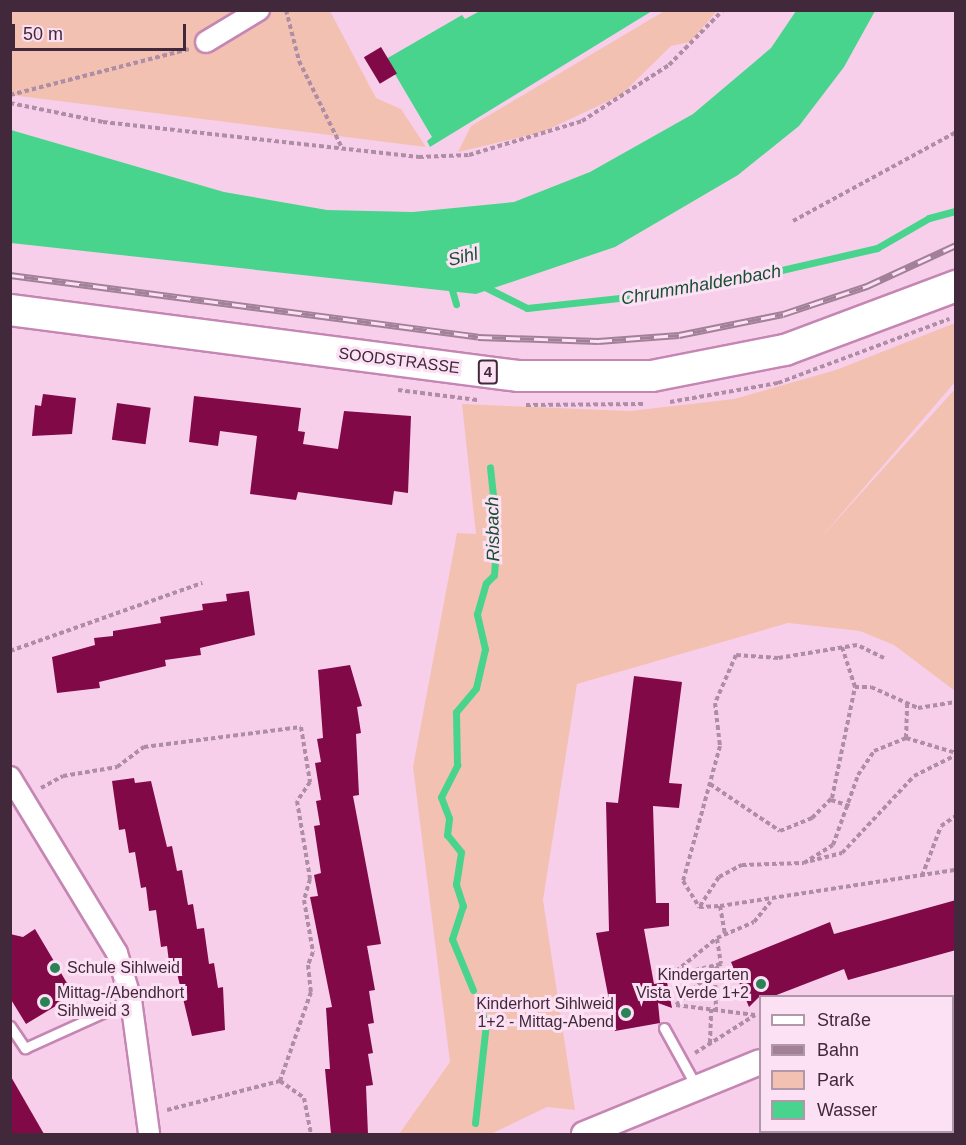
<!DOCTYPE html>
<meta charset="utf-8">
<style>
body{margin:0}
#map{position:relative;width:966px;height:1145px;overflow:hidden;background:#f8cfeb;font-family:Arial,sans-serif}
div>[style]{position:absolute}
.green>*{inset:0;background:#f3c1b2}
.water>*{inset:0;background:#49d48e}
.stream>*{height:7px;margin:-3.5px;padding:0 3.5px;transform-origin:3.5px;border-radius:3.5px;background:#49d48e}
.building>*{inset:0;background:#820948;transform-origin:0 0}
.path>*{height:4px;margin-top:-2px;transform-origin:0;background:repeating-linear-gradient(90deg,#af8da5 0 4.5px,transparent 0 7.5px)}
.roads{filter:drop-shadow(2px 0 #c586b3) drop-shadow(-2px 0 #c586b3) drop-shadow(0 2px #c586b3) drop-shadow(0 -2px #c586b3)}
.service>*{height:9px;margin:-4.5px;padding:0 4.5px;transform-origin:4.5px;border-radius:4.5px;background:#fff}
.minor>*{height:20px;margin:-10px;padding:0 10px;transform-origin:10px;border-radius:10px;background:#fff}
.tertiary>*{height:24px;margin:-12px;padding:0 12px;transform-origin:12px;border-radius:12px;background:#fff}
.primary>*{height:30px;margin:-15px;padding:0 15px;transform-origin:15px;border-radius:15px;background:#fff}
.rail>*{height:7px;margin-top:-3.5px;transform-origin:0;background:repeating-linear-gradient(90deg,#fce1f4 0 14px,#a28198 0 28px);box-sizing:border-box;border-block:2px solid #a28198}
.dots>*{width:16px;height:16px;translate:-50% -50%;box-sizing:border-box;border:3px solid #fce1f4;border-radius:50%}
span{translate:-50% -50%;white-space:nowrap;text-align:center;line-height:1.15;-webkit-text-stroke:6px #fce1f4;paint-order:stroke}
.shield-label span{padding:2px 4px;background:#fce1f4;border:2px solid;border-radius:4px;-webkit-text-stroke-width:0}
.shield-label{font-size:15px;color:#41283a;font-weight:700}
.street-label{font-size:16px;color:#41283a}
.poi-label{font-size:16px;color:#41283a}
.left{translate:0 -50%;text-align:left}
.right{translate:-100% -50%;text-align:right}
.water-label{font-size:18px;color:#184e33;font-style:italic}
.frame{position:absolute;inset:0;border:12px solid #41283a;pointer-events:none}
.legend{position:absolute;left:759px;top:995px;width:195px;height:138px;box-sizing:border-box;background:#fce1f4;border:2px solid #b197aa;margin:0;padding:8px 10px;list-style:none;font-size:18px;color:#41283a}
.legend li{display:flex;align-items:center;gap:12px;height:30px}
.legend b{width:30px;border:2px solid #b197aa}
.scale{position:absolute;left:12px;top:24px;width:174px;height:27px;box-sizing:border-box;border:3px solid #41283a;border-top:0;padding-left:8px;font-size:18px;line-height:21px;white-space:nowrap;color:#41283a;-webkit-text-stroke:4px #fce1f4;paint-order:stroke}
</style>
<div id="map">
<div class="green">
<div style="clip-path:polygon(666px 10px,717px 11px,690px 42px,671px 46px,621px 95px,543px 132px,458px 152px,471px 126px)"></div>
<div style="clip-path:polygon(11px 11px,330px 11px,376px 98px,401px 109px,426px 147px,11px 95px)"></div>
<div style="clip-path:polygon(955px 323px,955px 382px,818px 541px,955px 389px,955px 691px,894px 645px,860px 631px,788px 623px,577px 684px,543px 900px,575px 1110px,547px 1107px,491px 1134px,399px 1134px,450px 1062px,413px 767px,457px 533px,476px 534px,462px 404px,630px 411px,734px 399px,836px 370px)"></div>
</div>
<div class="water">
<div style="clip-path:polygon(480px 11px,652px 11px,430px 147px,427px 141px,432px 137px,386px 59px,462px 15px,465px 19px)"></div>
<div style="clip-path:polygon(796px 11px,875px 11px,844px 67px,799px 126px,738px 175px,615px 247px,476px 294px,11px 243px,11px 130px,224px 192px,327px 210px,413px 212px,514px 202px,590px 172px,693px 114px,771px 48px)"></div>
</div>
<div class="stream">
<div style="left:450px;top:283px;width:22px;rotate:74deg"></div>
<div style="left:483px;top:286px;width:49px;rotate:26.6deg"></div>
<div style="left:527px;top:308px;width:168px;rotate:-6.2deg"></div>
<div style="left:694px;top:290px;width:188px;rotate:-12.9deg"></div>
<div style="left:877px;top:248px;width:60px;rotate:-30deg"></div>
<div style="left:929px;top:218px;width:28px;rotate:-15deg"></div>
<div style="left:473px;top:990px;width:55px;rotate:-112.4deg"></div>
<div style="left:452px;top:939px;width:35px;rotate:-72deg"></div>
<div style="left:463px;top:906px;width:23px;rotate:-108deg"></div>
<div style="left:456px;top:884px;width:32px;rotate:-81deg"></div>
<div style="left:461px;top:852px;width:22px;rotate:-129deg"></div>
<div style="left:447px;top:835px;width:17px;rotate:-83deg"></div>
<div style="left:449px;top:818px;width:22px;rotate:-111deg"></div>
<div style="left:441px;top:797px;width:36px;rotate:-63deg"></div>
<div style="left:457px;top:765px;width:53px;rotate:-91.1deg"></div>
<div style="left:456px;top:712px;width:31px;rotate:-50deg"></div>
<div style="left:476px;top:688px;width:40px;rotate:-77deg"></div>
<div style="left:485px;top:649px;width:36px;rotate:-103deg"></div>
<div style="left:477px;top:614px;width:32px;rotate:-74deg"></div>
<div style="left:486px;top:583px;width:11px;rotate:-45deg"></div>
<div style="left:494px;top:575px;width:42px;rotate:-85.9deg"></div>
<div style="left:497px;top:533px;width:66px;rotate:-96.1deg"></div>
<div style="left:475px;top:1123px;width:100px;rotate:-83.7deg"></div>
<div style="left:486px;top:1024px;width:15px;rotate:-110deg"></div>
</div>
<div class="building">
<div style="left:381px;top:47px;width:31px;height:20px;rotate:59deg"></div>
<div style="clip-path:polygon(43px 394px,76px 398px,72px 434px,32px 436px,35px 405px,41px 406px)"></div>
<div style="clip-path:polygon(194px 396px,301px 408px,298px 431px,305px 432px,303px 444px,338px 449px,344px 411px,411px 416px,408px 493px,394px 491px,392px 505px,298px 492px,296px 500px,250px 494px,257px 436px,220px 431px,218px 446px,189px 442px)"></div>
<div style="left:117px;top:403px;width:34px;height:37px;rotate:8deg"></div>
<div style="clip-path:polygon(249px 591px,255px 635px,200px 648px,201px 655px,165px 660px,166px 666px,99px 682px,100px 688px,57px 693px,52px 657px,95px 645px,94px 638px,113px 636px,113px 631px,161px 623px,160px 617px,203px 610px,202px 604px,227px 601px,226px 594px)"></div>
<div style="clip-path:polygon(350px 665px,362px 706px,357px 707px,361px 733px,356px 734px,359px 795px,353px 796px,381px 944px,367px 946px,375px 990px,369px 991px,374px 1023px,368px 1024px,373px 1053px,368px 1054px,373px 1085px,366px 1086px,368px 1134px,331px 1134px,325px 1069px,330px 1069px,326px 1008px,332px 1007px,310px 897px,318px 896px,314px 875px,321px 873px,314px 826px,320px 825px,316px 801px,321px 800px,315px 763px,321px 762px,317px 739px,323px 738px,318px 670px)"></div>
<div style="clip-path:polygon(634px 676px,682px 682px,669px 783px,682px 784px,679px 808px,653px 806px,656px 903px,669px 903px,669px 926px,644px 929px,654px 984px,667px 982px,672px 1008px,658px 1003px,660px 1023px,615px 1031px,596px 933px,609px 931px,606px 802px,618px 803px)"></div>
<div style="clip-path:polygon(134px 778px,135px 783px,151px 781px,167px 847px,172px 846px,177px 871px,182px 870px,188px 905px,193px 904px,197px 929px,204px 928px,209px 964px,214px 963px,218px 988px,223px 987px,225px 1030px,192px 1036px,176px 969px,170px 970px,167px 946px,161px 947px,156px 910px,149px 911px,146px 887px,141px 888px,135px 852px,129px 853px,125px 829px,119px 830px,112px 781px)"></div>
<div style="clip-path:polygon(956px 900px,956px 950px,848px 980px,844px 969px,774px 996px,760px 996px,749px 1007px,731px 962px,830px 922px,834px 934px)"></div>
<div style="clip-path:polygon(35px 929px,74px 995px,26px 1024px,10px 998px,10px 934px,23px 937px)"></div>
<div style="clip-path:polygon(10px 1075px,44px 1134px,10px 1134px)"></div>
</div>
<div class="path">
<div style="left:286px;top:10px;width:53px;rotate:75.7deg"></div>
<div style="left:299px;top:61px;width:95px;rotate:63.7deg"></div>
<div style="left:10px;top:95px;width:185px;rotate:-14.4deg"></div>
<div style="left:10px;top:103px;width:95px;rotate:11.5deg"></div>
<div style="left:103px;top:122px;width:318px;rotate:6.3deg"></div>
<div style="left:419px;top:157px;width:50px;rotate:-2.3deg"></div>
<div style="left:469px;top:155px;width:118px;rotate:-16.7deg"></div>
<div style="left:582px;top:121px;width:103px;rotate:-32.8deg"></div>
<div style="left:669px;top:65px;width:77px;rotate:-45.5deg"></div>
<div style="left:793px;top:221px;width:186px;rotate:-28.6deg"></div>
<div style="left:398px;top:390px;width:80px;rotate:7.2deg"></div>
<div style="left:670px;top:402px;width:110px;rotate:-10deg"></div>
<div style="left:778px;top:383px;width:183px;rotate:-20.5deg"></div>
<div style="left:526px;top:405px;width:118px;rotate:-0.5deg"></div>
<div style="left:842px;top:647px;width:42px;rotate:72deg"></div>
<div style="left:10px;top:651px;width:204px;rotate:-19.5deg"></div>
<div style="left:884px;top:658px;width:30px;rotate:-154deg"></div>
<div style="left:857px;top:645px;width:80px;rotate:170.7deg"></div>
<div style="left:778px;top:658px;width:42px;rotate:-175.9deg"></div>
<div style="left:736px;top:655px;width:52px;rotate:113.6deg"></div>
<div style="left:715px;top:703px;width:43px;rotate:83.4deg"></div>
<div style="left:720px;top:746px;width:140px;rotate:105.3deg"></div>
<div style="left:683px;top:881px;width:31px;rotate:58deg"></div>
<div style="left:699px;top:907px;width:21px;rotate:-3deg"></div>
<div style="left:720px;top:906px;width:239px;rotate:-8.7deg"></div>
<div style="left:906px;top:738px;width:34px;rotate:-88deg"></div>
<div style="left:710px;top:784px;width:84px;rotate:33.9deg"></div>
<div style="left:780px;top:831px;width:35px;rotate:-22deg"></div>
<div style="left:812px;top:818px;width:28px;rotate:-45deg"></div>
<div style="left:832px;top:798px;width:113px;rotate:-78.3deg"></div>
<div style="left:855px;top:687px;width:16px"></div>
<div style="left:871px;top:687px;width:51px;rotate:24.1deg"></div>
<div style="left:918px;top:708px;width:38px;rotate:-9deg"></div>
<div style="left:41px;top:788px;width:25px;rotate:-29deg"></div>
<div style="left:63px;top:776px;width:55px;rotate:-9.5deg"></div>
<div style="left:117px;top:767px;width:34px;rotate:-37deg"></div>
<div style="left:144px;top:747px;width:158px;rotate:-7.3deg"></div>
<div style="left:301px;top:727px;width:56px;rotate:80.7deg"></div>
<div style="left:310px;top:782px;width:23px;rotate:124deg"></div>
<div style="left:297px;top:801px;width:79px;rotate:80.5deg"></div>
<div style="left:310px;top:879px;width:22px;rotate:106deg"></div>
<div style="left:304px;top:900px;width:53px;rotate:80.2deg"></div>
<div style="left:313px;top:952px;width:14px;rotate:111deg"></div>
<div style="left:308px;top:965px;width:27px;rotate:84deg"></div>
<div style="left:311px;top:992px;width:94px;rotate:109.2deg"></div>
<div style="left:831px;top:800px;width:20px;rotate:18deg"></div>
<div style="left:810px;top:861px;width:33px;rotate:-14deg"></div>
<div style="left:842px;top:853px;width:105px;rotate:-46.9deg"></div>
<div style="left:914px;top:776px;width:47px;rotate:-26.6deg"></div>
<div style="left:922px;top:876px;width:53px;rotate:-69.2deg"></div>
<div style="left:941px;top:826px;width:18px;rotate:-34deg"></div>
<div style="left:700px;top:906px;width:35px;rotate:-57deg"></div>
<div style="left:719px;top:877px;width:26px;rotate:-28deg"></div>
<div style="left:742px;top:865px;width:62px;rotate:-1.8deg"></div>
<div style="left:804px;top:863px;width:34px;rotate:-32deg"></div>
<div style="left:833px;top:845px;width:74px;rotate:-70.3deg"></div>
<div style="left:858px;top:775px;width:29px;rotate:-56deg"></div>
<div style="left:874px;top:751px;width:35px;rotate:-22deg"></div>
<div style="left:906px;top:738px;width:52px;rotate:16.7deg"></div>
<div style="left:720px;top:906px;width:28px;rotate:80deg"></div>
<div style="left:717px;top:939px;width:25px;rotate:81deg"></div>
<div style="left:715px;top:970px;width:40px;rotate:88.6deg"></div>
<div style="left:710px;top:1043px;width:34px;rotate:-88deg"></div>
<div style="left:695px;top:1053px;width:71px;rotate:-32.3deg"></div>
<div style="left:755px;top:1015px;width:80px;rotate:-172.8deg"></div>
<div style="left:676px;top:1005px;width:61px;rotate:-42.3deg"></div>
<div style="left:721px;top:964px;width:52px;rotate:166.8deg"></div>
<div style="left:670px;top:976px;width:60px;rotate:-39deg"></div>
<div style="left:717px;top:938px;width:40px;rotate:-23.4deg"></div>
<div style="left:754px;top:922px;width:26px;rotate:-51deg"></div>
<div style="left:167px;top:1110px;width:117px;rotate:-14.4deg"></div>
<div style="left:280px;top:1081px;width:29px;rotate:35deg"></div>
<div style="left:304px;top:1098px;width:37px;rotate:79deg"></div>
</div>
<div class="roads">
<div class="service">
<div style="left:10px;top:1026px;width:27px;rotate:56deg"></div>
<div style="left:25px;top:1048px;width:116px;rotate:-24.4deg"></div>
<div style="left:664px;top:1028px;width:66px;rotate:61.1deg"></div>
</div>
<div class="minor">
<div style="left:206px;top:42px;width:62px;rotate:-31.1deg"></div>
<div style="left:10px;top:777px;width:206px;rotate:58.7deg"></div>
<div style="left:117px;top:953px;width:49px;rotate:73.4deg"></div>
<div style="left:131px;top:1000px;width:135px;rotate:82.3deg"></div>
</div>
<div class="tertiary">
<div style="left:952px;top:1023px;width:4px"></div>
<div style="left:584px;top:1134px;width:190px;rotate:-22.2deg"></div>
</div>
<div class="primary">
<div style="left:10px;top:310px;width:512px;rotate:7.4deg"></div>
<div style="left:518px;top:376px;width:134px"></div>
<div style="left:652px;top:376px;width:136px;rotate:-11.1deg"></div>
<div style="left:785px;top:350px;width:183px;rotate:-20.5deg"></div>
</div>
</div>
<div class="rail">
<div style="left:10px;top:275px;width:472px;rotate:7.5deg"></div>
<div style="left:478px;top:337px;width:120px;rotate:1.9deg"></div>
<div style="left:598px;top:341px;width:81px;rotate:-4.2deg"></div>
<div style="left:679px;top:335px;width:106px;rotate:-11.4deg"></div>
<div style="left:783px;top:314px;width:89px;rotate:-18.4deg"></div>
<div style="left:867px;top:286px;width:98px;rotate:-24.7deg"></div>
</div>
<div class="dots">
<div style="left:55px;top:968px;background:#2b8256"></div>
<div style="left:761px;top:984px;background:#2b8256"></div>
<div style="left:45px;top:1002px;background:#2b8256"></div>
<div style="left:626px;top:1013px;background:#2b8256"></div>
</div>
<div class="shield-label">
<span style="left:488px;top:372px">4</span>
</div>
<div class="street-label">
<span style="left:399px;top:361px;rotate:7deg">SOODSTRASSE</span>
</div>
<div class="poi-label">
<span class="left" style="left:67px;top:968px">Schule Sihlweid</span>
<span class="right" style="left:749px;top:984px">Kindergarten<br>Vista Verde 1+2</span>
<span class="left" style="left:57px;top:1002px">Mittag-/Abendhort<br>Sihlweid 3</span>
<span class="right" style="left:614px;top:1013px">Kinderhort Sihlweid<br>1+2 - Mittag-Abend</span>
</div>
<div class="water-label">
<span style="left:463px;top:257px;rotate:-13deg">Sihl</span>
<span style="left:701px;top:285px;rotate:-10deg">Chrummhaldenbach</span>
<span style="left:493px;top:529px;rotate:-91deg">Risbach</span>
</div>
<div class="frame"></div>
<ul class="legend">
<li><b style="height:8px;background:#fff"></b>Straße</li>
<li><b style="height:8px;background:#a28198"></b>Bahn</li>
<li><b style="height:16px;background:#f3c1b2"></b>Park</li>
<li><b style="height:16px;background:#49d48e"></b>Wasser</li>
</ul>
<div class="scale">50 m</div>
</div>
